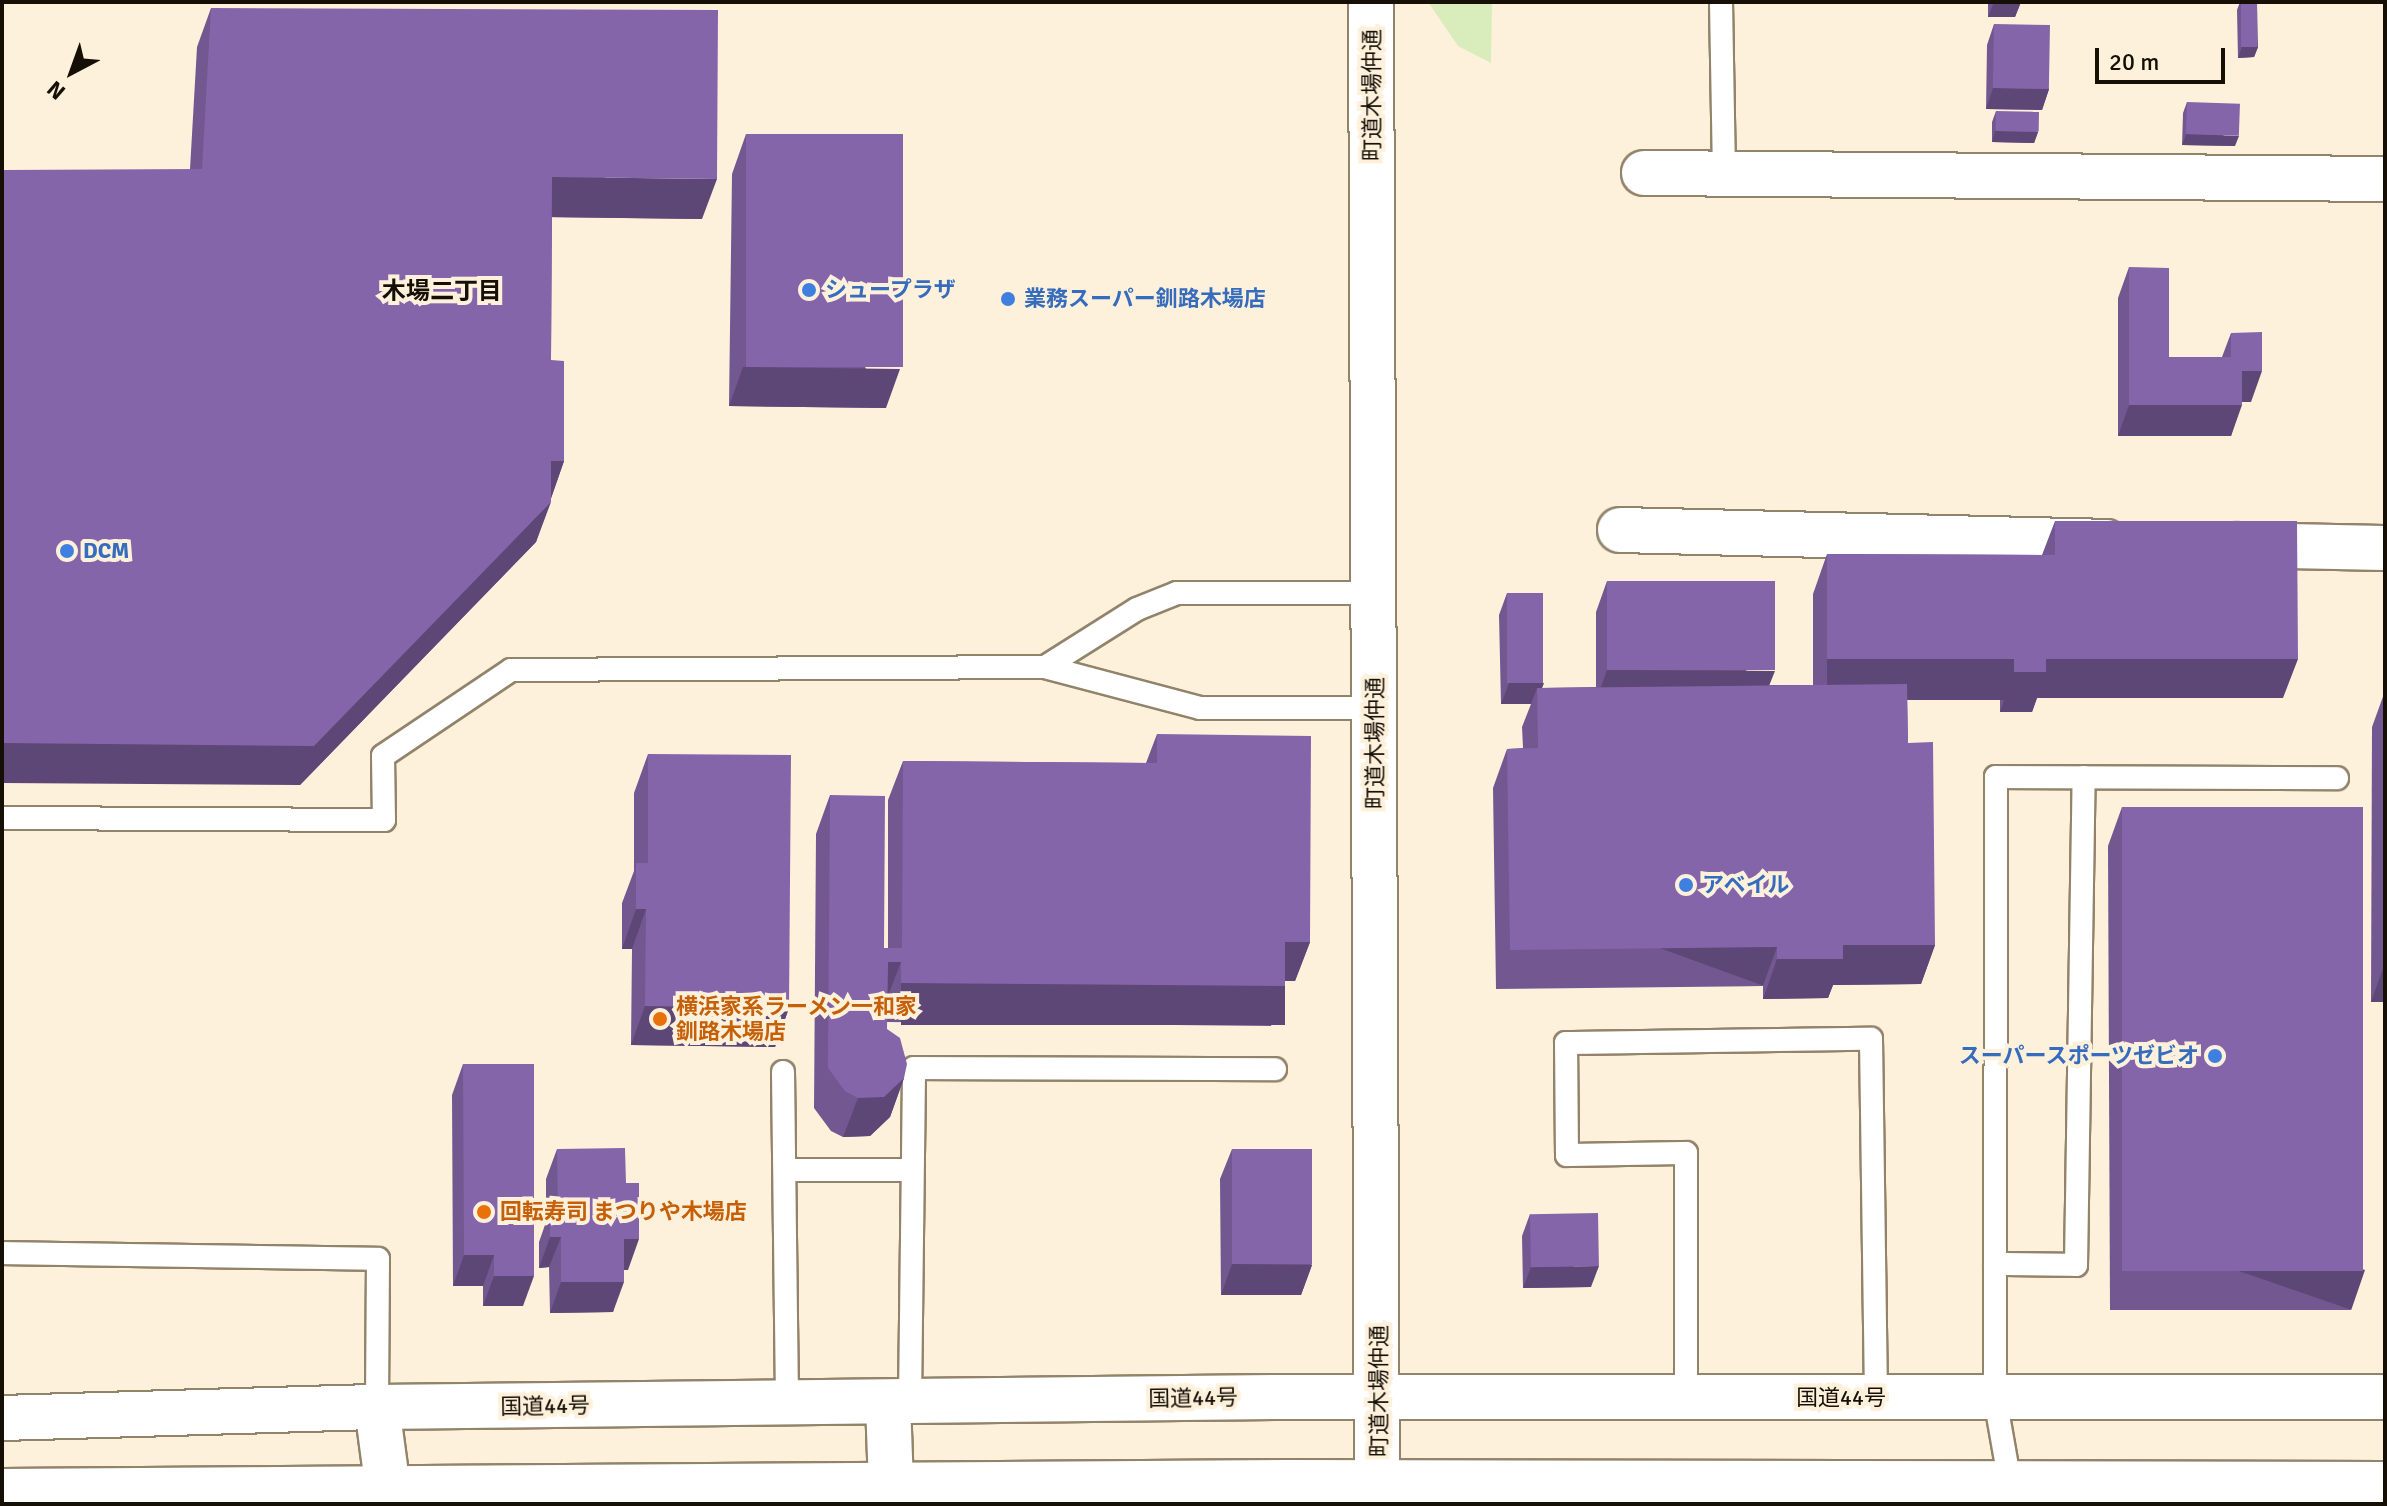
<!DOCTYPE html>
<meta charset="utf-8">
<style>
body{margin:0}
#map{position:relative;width:2387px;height:1506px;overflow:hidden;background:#fef1dc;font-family:Signika,"Noto Sans JP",sans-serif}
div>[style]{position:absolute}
.green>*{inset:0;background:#d9ecbc}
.roads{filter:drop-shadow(2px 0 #92836b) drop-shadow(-2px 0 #92836b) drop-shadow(0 2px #92836b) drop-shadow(0 -2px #92836b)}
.service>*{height:22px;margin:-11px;padding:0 11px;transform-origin:11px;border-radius:11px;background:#fff}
.minor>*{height:44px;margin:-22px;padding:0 22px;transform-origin:22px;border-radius:22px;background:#fff}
.trunk>*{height:44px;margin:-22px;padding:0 22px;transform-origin:22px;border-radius:22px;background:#fff}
.wall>*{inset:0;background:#725791}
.shaded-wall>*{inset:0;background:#5d4776;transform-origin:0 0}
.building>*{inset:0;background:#8565a9;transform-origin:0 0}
.dots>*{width:22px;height:22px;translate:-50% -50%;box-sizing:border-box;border:4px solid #fef1dc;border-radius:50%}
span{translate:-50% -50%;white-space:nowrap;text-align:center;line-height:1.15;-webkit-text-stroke:8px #fef1dc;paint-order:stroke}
.street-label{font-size:22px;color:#150f06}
.shop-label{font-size:22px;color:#366cbe;font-weight:700}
.left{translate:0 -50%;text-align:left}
.right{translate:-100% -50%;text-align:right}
.food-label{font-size:22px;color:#c56008;font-weight:700}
.neighbourhood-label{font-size:24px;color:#150f06;font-weight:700}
.frame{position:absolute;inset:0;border:4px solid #150f06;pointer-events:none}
.north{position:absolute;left:32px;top:32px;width:80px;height:80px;-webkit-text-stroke:6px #fef1dc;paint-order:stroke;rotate:221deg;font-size:22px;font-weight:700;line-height:32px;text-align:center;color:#150f06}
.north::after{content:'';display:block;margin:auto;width:28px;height:36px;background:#150f06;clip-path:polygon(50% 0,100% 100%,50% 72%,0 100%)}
.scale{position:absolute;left:2095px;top:48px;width:130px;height:36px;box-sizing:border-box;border:4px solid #150f06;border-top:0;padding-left:10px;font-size:24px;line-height:28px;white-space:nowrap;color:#150f06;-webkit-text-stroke:6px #fef1dc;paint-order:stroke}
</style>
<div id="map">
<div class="green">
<div style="clip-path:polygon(1428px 2px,1492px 2px,1491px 63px,1458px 46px)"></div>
</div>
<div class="roads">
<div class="service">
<div style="left:1721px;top:2px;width:172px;rotate:89deg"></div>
<div style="left:1045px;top:667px;width:109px;rotate:-32.2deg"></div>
<div style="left:1137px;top:609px;width:43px;rotate:-21.8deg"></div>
<div style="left:1177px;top:593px;width:198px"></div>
<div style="left:2px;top:818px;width:382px;rotate:0.3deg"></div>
<div style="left:384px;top:820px;width:64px;rotate:-90.9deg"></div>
<div style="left:383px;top:756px;width:154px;rotate:-33.9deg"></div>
<div style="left:511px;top:670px;width:534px;rotate:-0.32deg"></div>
<div style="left:1045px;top:667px;width:160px;rotate:14.8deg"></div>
<div style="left:1200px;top:708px;width:175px"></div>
<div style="left:783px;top:1072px;width:332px;rotate:89.3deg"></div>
<div style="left:785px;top:1170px;width:127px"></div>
<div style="left:2px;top:1253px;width:376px;rotate:0.9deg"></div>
<div style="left:378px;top:1259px;width:148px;rotate:90.4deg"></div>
<div style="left:1995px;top:1264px;width:81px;rotate:0.7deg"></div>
<div style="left:2076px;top:1265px;width:488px;rotate:-89.1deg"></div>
<div style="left:1686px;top:1398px;width:245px;rotate:-90deg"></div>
<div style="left:1686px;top:1153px;width:119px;rotate:179deg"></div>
<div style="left:1567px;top:1155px;width:112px;rotate:-90.5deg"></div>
<div style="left:1566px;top:1043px;width:305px;rotate:-0.8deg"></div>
<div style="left:1871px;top:1039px;width:359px;rotate:89.2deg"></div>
<div style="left:910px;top:1401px;width:333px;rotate:-89.3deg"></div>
<div style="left:914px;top:1068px;width:361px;rotate:0.2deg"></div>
<div style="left:2011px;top:1489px;width:92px;rotate:-100deg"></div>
<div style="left:1995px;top:1398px;width:621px;rotate:-89.91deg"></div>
<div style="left:1996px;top:777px;width:341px;rotate:0.2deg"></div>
</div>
<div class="minor">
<div style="left:1371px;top:2px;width:1502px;rotate:89.77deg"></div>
<div style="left:1644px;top:173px;width:741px;rotate:0.46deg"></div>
<div style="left:1620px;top:530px;width:486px;rotate:1.4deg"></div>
<div style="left:2239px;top:545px;width:146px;rotate:1.2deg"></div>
<div style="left:377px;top:1407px;width:98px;rotate:82.4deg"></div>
</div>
<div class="trunk">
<div style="left:888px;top:1403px;width:82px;rotate:87.9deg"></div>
<div style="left:2px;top:1418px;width:375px;rotate:-1.7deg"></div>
<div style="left:377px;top:1407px;width:897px;rotate:-0.64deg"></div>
<div style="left:1274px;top:1397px;width:1111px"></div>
<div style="left:2px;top:1491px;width:1284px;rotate:-0.4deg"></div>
<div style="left:1286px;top:1482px;width:1099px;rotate:0.1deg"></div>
</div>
</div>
<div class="wall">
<div style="clip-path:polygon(1988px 2px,2021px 2px,2015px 17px,1988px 17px)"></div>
<div style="clip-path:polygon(2240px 2px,2257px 2px,2258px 47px,2254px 57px,2238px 58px,2237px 10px)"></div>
<div style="clip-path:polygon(211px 8px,702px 219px,552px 217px,551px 360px,564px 461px,536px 542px,300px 785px,190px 169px,197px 47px)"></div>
<div style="clip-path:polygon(1994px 24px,2049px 89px,2042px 110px,1986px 109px,1987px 45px)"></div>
<div style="clip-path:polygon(2187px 102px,2235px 146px,2182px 145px,2183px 113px)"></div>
<div style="clip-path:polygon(1996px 111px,2038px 132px,2034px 143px,1992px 142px,1992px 122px)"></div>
<div style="clip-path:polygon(746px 134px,886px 408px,729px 406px,732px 174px)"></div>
<div style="clip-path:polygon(2129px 267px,2169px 357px,2222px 357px,2231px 333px,2251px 402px,2242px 402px,2231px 436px,2118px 436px,2118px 298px)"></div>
<div style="clip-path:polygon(2055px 521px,2283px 698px,2037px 698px,2032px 712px,2000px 712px,2000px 698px,1907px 698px,1908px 743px,1935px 945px,1921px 984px,1833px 985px,1828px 998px,1763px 999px,1763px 986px,1496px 989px,1493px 788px,1507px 749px,1523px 748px,1522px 727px,1531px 704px,1501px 704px,1499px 615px,1507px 593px,1542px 688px,1596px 687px,1596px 612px,1607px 581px,1769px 685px,1813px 685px,1813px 594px,1827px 554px,2042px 555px)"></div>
<div style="clip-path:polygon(2385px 691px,2385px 1002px,2371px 1002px,2372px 727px)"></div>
<div style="clip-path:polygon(1157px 734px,1310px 942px,1295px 981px,1285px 981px,1271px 1026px,887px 1022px,887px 1029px,904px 1078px,890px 1117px,870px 1136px,843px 1137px,831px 1131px,814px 1108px,816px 834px,830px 795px,884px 948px,888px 948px,888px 800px,903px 761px,1146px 763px)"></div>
<div style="clip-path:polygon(648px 754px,789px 1008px,775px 1047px,631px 1045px,632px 949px,622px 949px,622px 903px,634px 871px,634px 793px)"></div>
<div style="clip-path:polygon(2122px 807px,2351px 1310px,2110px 1310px,2108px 846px)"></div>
<div style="clip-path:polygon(463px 1064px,523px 1306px,483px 1306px,483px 1286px,453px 1286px,452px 1095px)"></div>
<div style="clip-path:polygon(557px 1149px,626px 1183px,628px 1270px,624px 1270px,613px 1312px,550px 1313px,549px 1267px,539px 1268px,539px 1242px,546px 1222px,546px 1179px)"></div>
<div style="clip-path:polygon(1232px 1149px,1312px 1265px,1301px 1295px,1221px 1295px,1220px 1179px)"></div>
<div style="clip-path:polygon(1530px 1214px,1591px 1287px,1523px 1288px,1522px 1236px)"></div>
</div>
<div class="shaded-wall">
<div style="clip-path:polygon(1994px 2px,2021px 2px,2015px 17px,1988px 17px)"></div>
<div style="clip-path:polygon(2242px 47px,2258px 47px,2254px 57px,2238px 58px)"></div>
<div style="clip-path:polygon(1993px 88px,2049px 89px,2042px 110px,1986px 109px)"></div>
<div style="clip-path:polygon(1995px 131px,2038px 132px,2034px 143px,1992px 142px)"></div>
<div style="clip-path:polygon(2186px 134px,2239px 136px,2235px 146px,2182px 145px)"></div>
<div style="clip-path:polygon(552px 177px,717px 179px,702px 219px,538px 217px)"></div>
<div style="clip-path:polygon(743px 367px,900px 369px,886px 408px,729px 406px)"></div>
<div style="clip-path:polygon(2242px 371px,2262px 371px,2251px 402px,2231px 402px)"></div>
<div style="clip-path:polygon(2129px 405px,2242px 405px,2231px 436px,2118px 436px)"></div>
<div style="clip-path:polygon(551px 461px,564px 461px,550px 501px)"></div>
<div style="clip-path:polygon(551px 502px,536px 542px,300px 785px,2px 783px,2px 743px)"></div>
<div style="left:1827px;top:659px;width:187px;height:41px"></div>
<div style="clip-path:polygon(2046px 659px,2298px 659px,2283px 698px,2037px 698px,2032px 712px,2000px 712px,2014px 672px)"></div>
<div style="clip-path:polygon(1607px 670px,1775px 671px,1763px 701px,1596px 701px)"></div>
<div style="clip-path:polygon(1509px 683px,1544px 683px,1537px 702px,1537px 688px,1531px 704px,1501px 704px)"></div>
<div style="clip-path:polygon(636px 909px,646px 909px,632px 949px,622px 949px)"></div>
<div style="clip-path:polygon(1285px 942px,1310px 942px,1295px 981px,1271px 981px)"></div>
<div style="clip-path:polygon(1843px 945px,1935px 945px,1921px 984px,1833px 985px,1828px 998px,1763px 999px,1777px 959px)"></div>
<div style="left:1777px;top:947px;width:41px;height:267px;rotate:110deg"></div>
<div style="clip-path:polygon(888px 962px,901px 962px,886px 1001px)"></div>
<div style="clip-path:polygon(2385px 963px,2385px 1002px,2371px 1002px)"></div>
<div style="left:901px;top:983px;width:384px;height:42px"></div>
<div style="clip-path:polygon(645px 1006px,789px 1008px,775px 1047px,631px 1045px)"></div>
<div style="clip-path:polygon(904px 1078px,890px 1117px,870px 1136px,843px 1137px,858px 1098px)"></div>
<div style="clip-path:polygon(550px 1237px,561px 1237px,549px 1267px,539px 1268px)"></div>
<div style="clip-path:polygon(624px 1239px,639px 1239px,628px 1270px,613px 1270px)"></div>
<div style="clip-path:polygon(464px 1255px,494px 1255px,483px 1286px,453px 1286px)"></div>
<div style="clip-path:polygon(1232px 1264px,1312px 1265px,1301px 1295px,1221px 1295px)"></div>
<div style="clip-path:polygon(1599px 1266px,1591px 1287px,1523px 1288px,1531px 1267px)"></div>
<div style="left:2365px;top:1270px;width:42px;height:241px;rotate:109deg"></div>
<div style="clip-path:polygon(494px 1276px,534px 1276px,523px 1306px,483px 1306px)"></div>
<div style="clip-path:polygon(561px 1282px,624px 1282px,613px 1312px,550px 1313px)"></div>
</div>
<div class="building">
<div style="left:2241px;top:2px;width:16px;height:45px"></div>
<div style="clip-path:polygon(211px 8px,718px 10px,717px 179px,552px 177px,551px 360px,564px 361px,564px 461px,551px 461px,551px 502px,314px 746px,2px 743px,2px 170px,202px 169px)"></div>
<div style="left:1994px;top:24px;width:56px;height:64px;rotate:1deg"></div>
<div style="left:2187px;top:102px;width:53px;height:32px;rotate:2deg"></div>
<div style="left:1996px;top:111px;width:43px;height:20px;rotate:1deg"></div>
<div style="left:746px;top:134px;width:157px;height:233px"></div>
<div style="clip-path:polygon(2129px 267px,2169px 268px,2169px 357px,2231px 357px,2231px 333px,2262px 332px,2262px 371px,2242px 371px,2242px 405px,2129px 405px)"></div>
<div style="clip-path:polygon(2055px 521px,2297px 521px,2298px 659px,2046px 659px,2046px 672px,2014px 672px,2014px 659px,1827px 659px,1827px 554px,2055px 555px)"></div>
<div style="left:1607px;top:581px;width:168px;height:89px"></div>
<div style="left:1507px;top:593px;width:36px;height:90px"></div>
<div style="clip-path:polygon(1907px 684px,1908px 743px,1933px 742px,1935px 945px,1843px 945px,1843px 959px,1777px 959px,1777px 947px,1510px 950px,1507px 749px,1538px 748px,1537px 688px)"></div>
<div style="clip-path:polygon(1157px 734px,1311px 736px,1310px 942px,1285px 942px,1285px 986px,901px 983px,901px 962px,888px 962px,887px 1029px,900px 1038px,907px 1064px,904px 1078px,884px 1097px,858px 1098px,845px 1091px,828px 1068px,830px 795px,885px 796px,884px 948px,902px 948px,903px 761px,1157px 763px)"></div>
<div style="clip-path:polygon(648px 754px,791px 755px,789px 1008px,645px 1006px,646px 909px,636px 909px,636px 863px,648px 863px)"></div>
<div style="left:2122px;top:807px;width:241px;height:464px"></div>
<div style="clip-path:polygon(463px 1064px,534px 1064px,534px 1276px,494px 1276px,494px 1255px,464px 1255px)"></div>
<div style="clip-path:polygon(625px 1148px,626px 1183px,639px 1183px,639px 1239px,624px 1239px,624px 1282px,561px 1282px,561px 1237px,550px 1237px,550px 1211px,558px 1211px,557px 1149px)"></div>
<div style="left:1232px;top:1149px;width:80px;height:115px"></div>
<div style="left:1598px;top:1213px;width:53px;height:68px;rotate:89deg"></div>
</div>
<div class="dots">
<div style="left:809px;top:290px;background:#3f7fe0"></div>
<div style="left:1008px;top:299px;background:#3f7fe0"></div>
<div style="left:67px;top:551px;background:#3f7fe0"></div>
<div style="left:1686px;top:885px;background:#3f7fe0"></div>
<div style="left:660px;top:1019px;background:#e8710a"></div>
<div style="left:2215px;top:1056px;background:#3f7fe0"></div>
<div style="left:484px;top:1212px;background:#e8710a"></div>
</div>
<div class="street-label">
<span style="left:1372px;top:95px;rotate:-90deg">町道木場仲通</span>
<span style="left:1375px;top:743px;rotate:-90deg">町道木場仲通</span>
<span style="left:1379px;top:1391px;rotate:-90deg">町道木場仲通</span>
<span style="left:1193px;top:1398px;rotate:-1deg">国道44号</span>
<span style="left:1841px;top:1398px">国道44号</span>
<span style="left:545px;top:1406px;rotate:-1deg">国道44号</span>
</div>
<div class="shop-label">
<span class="left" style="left:825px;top:290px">シュープラザ</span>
<span class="left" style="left:1024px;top:299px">業務スーパー釧路木場店</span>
<span class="left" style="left:83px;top:551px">DCM</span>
<span class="left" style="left:1702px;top:885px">アベイル</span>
<span class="right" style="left:2199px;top:1056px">スーパースポーツゼビオ</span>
</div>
<div class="food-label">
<span class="left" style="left:676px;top:1019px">横浜家系ラーメン一和家<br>釧路木場店</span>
<span class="left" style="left:500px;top:1212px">回転寿司 まつりや木場店</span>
</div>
<div class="neighbourhood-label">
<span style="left:442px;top:292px">木場二丁目</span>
</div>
<div class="frame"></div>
<div class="north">N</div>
<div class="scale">20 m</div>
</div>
